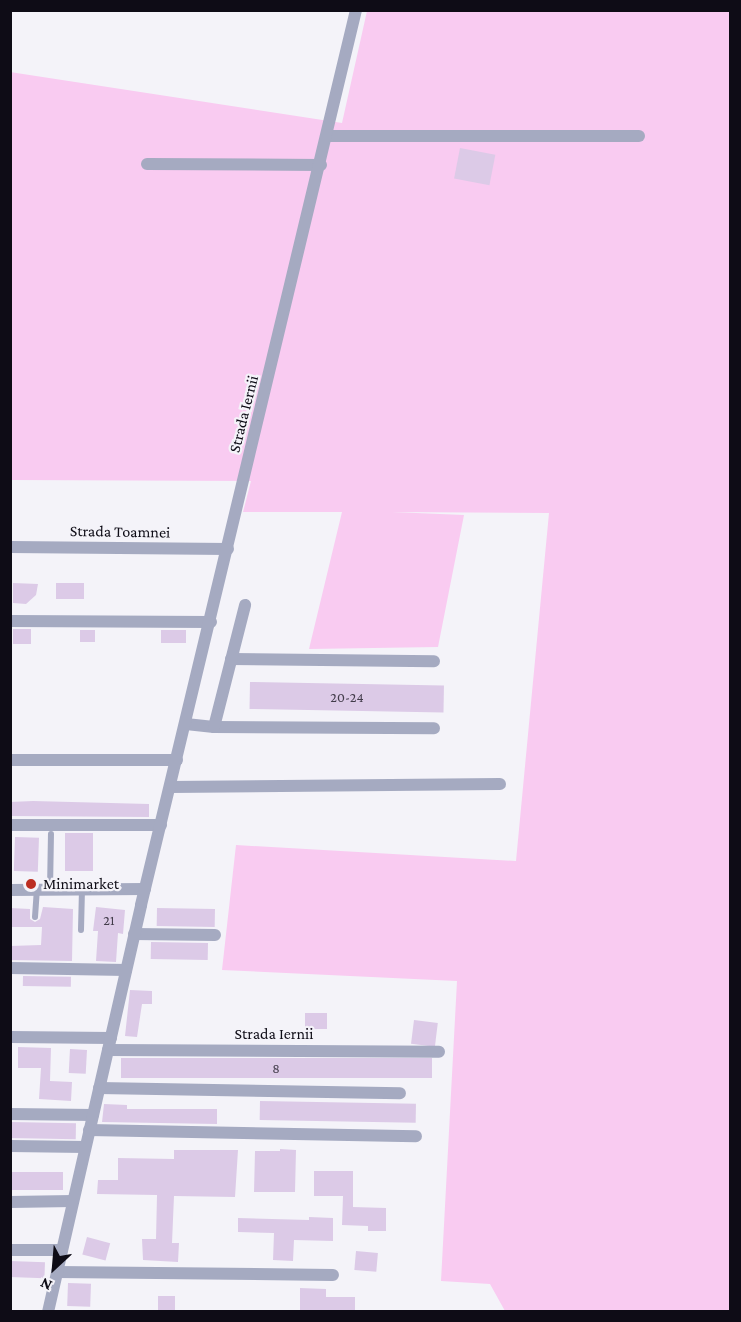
<!DOCTYPE html>
<html>
<head>
<meta charset="utf-8">
<style>
	body { margin:0 }
	#map { position:relative; width:741px; height:1322px; overflow:hidden; background:#f4f3f9; font-family:"Crimson Pro",serif }
	div>[style] { position:absolute }
	.green>* { inset:0; background:#f9cbf1 }
	.building>* { inset:0; background:#dccae7; transform-origin:0 0 }
	.service>* { height:6px; margin:-3px; padding:0 3px; transform-origin:3px; border-radius:3px; background:#a5aac1 }
	.minor>* { height:12px; margin:-6px; padding:0 6px; transform-origin:6px; border-radius:6px; background:#a5aac1 }
	.dots>* { width:16px; height:16px; translate:-50% -50%; box-sizing:border-box; border:3px solid #f4f3f9; border-radius:50% }
	span { translate:-50% -50%; white-space:nowrap; text-align:center; line-height:1.15; -webkit-text-stroke:4.5px #f4f3f9; paint-order:stroke }
	.number-label { font-size:14px; color:#423c4a }
	.number-label span { -webkit-text-stroke-width:0 }
	.street-label { font-size:16px; color:#0e0c16 }
	.poi-label { font-size:16px; color:#0e0c16 }
	.left { translate:0 -50%; text-align:left }
	.frame { position:absolute; inset:0; border:12px solid #0e0c16; pointer-events:none }
	.north { position:absolute; left:24px; top:1238px; width:60px; height:60px; -webkit-text-stroke:4px #f4f3f9; paint-order:stroke; rotate:206deg; font-size:16px; font-weight:700; line-height:24px; text-align:center; color:#0e0c16 }
	.north::after { content:''; display:block; margin:auto; width:21px; height:27px; background:#0e0c16; clip-path:polygon(50% 0,100% 100%,50% 72%,0 100%) }
</style>
</head>
<body>
<div id="map">
	<div class="green">
		<div style="clip-path:polygon(367px 11px,730px 11px,730px 1311px,505px 1311px,490px 1284px,441px 1281px,457px 981px,222px 970px,236px 845px,516px 861px,549px 513px,392px 512px,464px 515px,438px 647px,309px 649px,342px 512px,243px 512px,251px 481px,11px 480px,10px 72px,342px 123px)"></div>
	</div>
	<div class="building">
		<div style="left:460px;top:148px;width:36px;height:31px;rotate:11deg"></div>
		<div style="clip-path:polygon(13px 583px,38px 584px,36px 595px,26px 604px,13px 603px)"></div>
		<div style="left:56px;top:583px;width:28px;height:16px"></div>
		<div style="left:13px;top:629px;width:18px;height:15px"></div>
		<div style="left:80px;top:630px;width:15px;height:12px"></div>
		<div style="left:161px;top:630px;width:25px;height:13px"></div>
		<div style="left:250px;top:682px;width:194px;height:27px;rotate:1deg"></div>
		<div style="clip-path:polygon(33px 801px,149px 804px,149px 817px,10px 816px,10px 802px)"></div>
		<div style="left:65px;top:833px;width:28px;height:38px"></div>
		<div style="left:15px;top:837px;width:24px;height:34px;rotate:2deg"></div>
		<div style="clip-path:polygon(43px 907px,73px 909px,72px 961px,10px 960px,10px 946px,41px 945px,42px 927px,10px 927px,10px 908px,30px 909px,30px 919px,35px 922px,40px 919px)"></div>
		<div style="clip-path:polygon(96px 907px,125px 910px,123px 934px,118px 933px,116px 962px,96px 961px,98px 931px,93px 931px)"></div>
		<div style="left:157px;top:908px;width:58px;height:18px;rotate:1deg"></div>
		<div style="left:151px;top:942px;width:57px;height:17px;rotate:1deg"></div>
		<div style="left:23px;top:976px;width:48px;height:10px;rotate:1deg"></div>
		<div style="clip-path:polygon(130px 990px,152px 991px,152px 1004px,142px 1004px,137px 1037px,125px 1036px)"></div>
		<div style="left:305px;top:1013px;width:22px;height:16px"></div>
		<div style="left:414px;top:1020px;width:24px;height:24px;rotate:7deg"></div>
		<div style="clip-path:polygon(18px 1047px,51px 1048px,50px 1081px,72px 1082px,71px 1101px,39px 1099px,41px 1068px,18px 1068px)"></div>
		<div style="left:70px;top:1049px;width:17px;height:24px;rotate:3deg"></div>
		<div style="left:121px;top:1058px;width:311px;height:20px"></div>
		<div style="left:260px;top:1101px;width:156px;height:19px;rotate:1deg"></div>
		<div style="clip-path:polygon(104px 1104px,127px 1105px,127px 1109px,217px 1109px,217px 1124px,102px 1122px)"></div>
		<div style="left:10px;top:1122px;width:66px;height:16px;rotate:1deg"></div>
		<div style="clip-path:polygon(280px 1149px,296px 1150px,295px 1192px,254px 1192px,255px 1151px,280px 1151px)"></div>
		<div style="clip-path:polygon(174px 1150px,238px 1150px,235px 1197px,174px 1196px,172px 1243px,179px 1243px,178px 1262px,143px 1260px,142px 1239px,156px 1239px,157px 1195px,97px 1194px,98px 1180px,118px 1180px,118px 1158px,174px 1159px)"></div>
		<div style="clip-path:polygon(314px 1171px,353px 1171px,353px 1207px,386px 1208px,386px 1231px,368px 1231px,368px 1226px,342px 1225px,343px 1196px,314px 1196px)"></div>
		<div style="left:10px;top:1172px;width:53px;height:18px"></div>
		<div style="clip-path:polygon(309px 1217px,333px 1218px,333px 1241px,294px 1240px,293px 1261px,273px 1260px,274px 1233px,238px 1232px,238px 1218px,309px 1220px)"></div>
		<div style="left:87px;top:1237px;width:24px;height:18px;rotate:15deg"></div>
		<div style="left:356px;top:1251px;width:22px;height:19px;rotate:5deg"></div>
		<div style="left:10px;top:1261px;width:35px;height:16px;rotate:2deg"></div>
		<div style="left:68px;top:1283px;width:23px;height:23px;rotate:2deg"></div>
		<div style="clip-path:polygon(300px 1288px,326px 1289px,326px 1297px,355px 1297px,355px 1311px,300px 1310px)"></div>
		<div style="left:158px;top:1296px;width:17px;height:15px"></div>
	</div>
	<div class="service">
		<div style="left:50px;top:890px;width:56px;rotate:-89deg"></div>
		<div style="left:35px;top:917px;width:27px;rotate:-86deg"></div>
		<div style="left:81px;top:930px;width:40px;rotate:-88.6deg"></div>
	</div>
	<div class="minor">
		<div style="left:328px;top:136px;width:311px"></div>
		<div style="left:147px;top:164px;width:174px;rotate:0.3deg"></div>
		<div style="left:10px;top:547px;width:218px;rotate:0.5deg"></div>
		<div style="left:10px;top:621px;width:201px;rotate:0.3deg"></div>
		<div style="left:231px;top:659px;width:203px;rotate:0.6deg"></div>
		<div style="left:186px;top:724px;width:28px;rotate:6deg"></div>
		<div style="left:214px;top:727px;width:220px;rotate:0.3deg"></div>
		<div style="left:214px;top:727px;width:126px;rotate:-75.7deg"></div>
		<div style="left:10px;top:760px;width:167px"></div>
		<div style="left:170px;top:787px;width:330px;rotate:-0.5deg"></div>
		<div style="left:10px;top:825px;width:151px"></div>
		<div style="left:10px;top:890px;width:135px;rotate:-0.4deg"></div>
		<div style="left:134px;top:934px;width:81px;rotate:0.7deg"></div>
		<div style="left:10px;top:968px;width:116px;rotate:1deg"></div>
		<div style="left:10px;top:1037px;width:101px;rotate:0.6deg"></div>
		<div style="left:108px;top:1050px;width:331px;rotate:0.3deg"></div>
		<div style="left:99px;top:1088px;width:301px;rotate:1deg"></div>
		<div style="left:10px;top:1114px;width:83px;rotate:0.7deg"></div>
		<div style="left:89px;top:1130px;width:327px;rotate:1.1deg"></div>
		<div style="left:10px;top:1146px;width:75px;rotate:0.8deg"></div>
		<div style="left:10px;top:1202px;width:63px;rotate:-0.9deg"></div>
		<div style="left:10px;top:1250px;width:52px"></div>
		<div style="left:57px;top:1272px;width:276px;rotate:0.6deg"></div>
		<div style="left:48px;top:1312px;width:417px;rotate:-77.1deg"></div>
		<div style="left:141px;top:905px;width:920px;rotate:-76.49deg"></div>
	</div>
	<div class="dots">
		<div style="left:31px;top:884px;background:#bc2e22"></div>
	</div>
	<div class="number-label">
		<span style="left:347px;top:697px">20-24</span>
		<span style="left:109px;top:920px">21</span>
		<span style="left:276px;top:1068px">8</span>
	</div>
	<div class="street-label">
		<span style="left:244px;top:414px;rotate:-76deg">Strada Iernii</span>
		<span style="left:120px;top:532px;rotate:1deg">Strada Toamnei</span>
		<span style="left:274px;top:1034px">Strada Iernii</span>
	</div>
	<div class="poi-label">
		<span class="left" style="left:43px;top:884px">Minimarket</span>
	</div>
	<div class="frame"></div>
	<div class="north">N</div>
</div>
</body>
</html>
